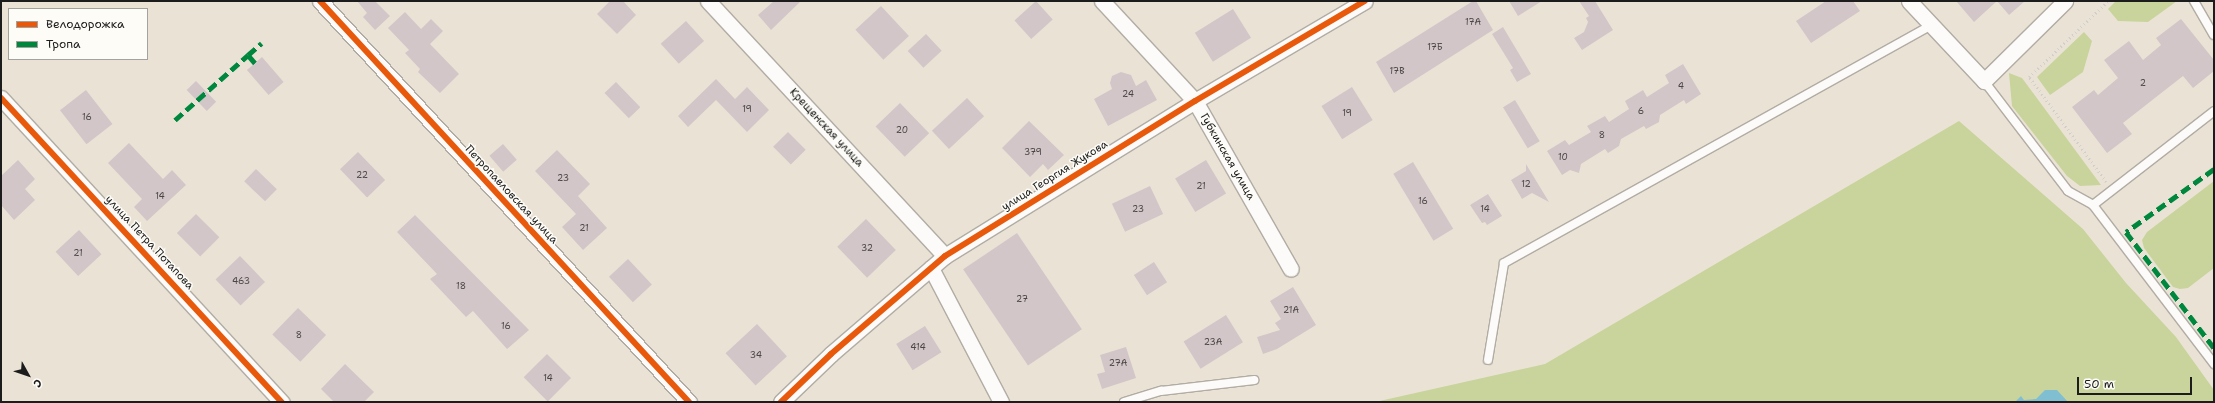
<!DOCTYPE html>
<html>
<head>
<meta charset="utf-8">
<style>
	body { margin:0 }
	#map { position:relative; width:2215px; height:403px; overflow:hidden; background:#eae3d5; font-family:"Shantell Sans",sans-serif }
	div>[style] { position:absolute }
	.green>* { inset:0; background:#c8d49c }
	.water>* { inset:0; background:#80bfd2 }
	.building>* { inset:0; background:#d3c6c8; transform-origin:0 0 }
	.path>* { height:2.5px; margin-top:-1.25px; transform-origin:0; background:repeating-linear-gradient(90deg,#d0cfcc 0 1px,transparent 0 4px) }
	.roads { filter:drop-shadow(1px 0 #b1aca4) drop-shadow(-1px 0 #b1aca4) drop-shadow(0 1px #b1aca4) drop-shadow(0 -1px #b1aca4) }
	.service>* { height:8px; margin:-4px; padding:0 4px; transform-origin:4px; border-radius:4px; background:#fcfbf9 }
	.minor>* { height:15px; margin:-7.5px; padding:0 7.5px; transform-origin:7.5px; border-radius:7.5px; background:#fcfbf9 }
	.quiet>* { height:5px; margin-top:-2.5px; transform-origin:0; background:repeating-linear-gradient(90deg,#00873e 0 10px,transparent 0 15px) }
	.cycleway>* { height:6px; margin:-3px; padding:0 3px; transform-origin:3px; border-radius:3px; background:#e8590c }
	span { translate:-50% -50%; white-space:nowrap; text-align:center; line-height:1.15; -webkit-text-stroke:3px #fdfcf7; paint-order:stroke }
	.number-label { font-size:9px; color:#4a4647 }
	.number-label span { -webkit-text-stroke-width:0 }
	.street-label { font-size:11px; color:#1c1c1c }
	.frame { position:absolute; inset:0; border:2px solid #1c1c1c; pointer-events:none }
	.legend { position:absolute; left:8px; top:8px; width:140px; height:52px; box-sizing:border-box; background:#fdfcf7; border:1px solid #a3a29f; margin:0; padding:5px 7px; list-style:none; font-size:12px; color:#1c1c1c }
	.legend li { display:flex; align-items:center; gap:8px; height:20px }
	.legend b { width:20px; border:1px solid #a3a29f }
	.north { position:absolute; left:8px; top:355px; width:40px; height:40px; -webkit-text-stroke:3px #fdfcf7; paint-order:stroke; rotate:130deg; font-size:11px; font-weight:700; line-height:16px; text-align:center; color:#1c1c1c }
	.north::after { content:''; display:block; margin:auto; width:14px; height:18px; background:#1c1c1c; clip-path:polygon(50% 0,100% 100%,50% 72%,0 100%) }
	.scale { position:absolute; left:2077px; top:377px; width:115px; height:18px; box-sizing:border-box; border:2px solid #1c1c1c; border-top:0; padding-left:5px; font-size:12px; line-height:14px; white-space:nowrap; color:#1c1c1c; -webkit-text-stroke:3px #fdfcf7; paint-order:stroke }
</style>
</head>
<body>
<div id="map">
	<div class="green">
		<div style="clip-path:polygon(2116px 1px,2177px 1px,2148px 22px,2118px 21px,2108px 9px)"></div>
		<div style="clip-path:polygon(2084px 32px,2092px 41px,2083px 72px,2050px 95px,2037px 77px)"></div>
		<div style="clip-path:polygon(2009px 73px,2022px 78px,2101px 185px,2080px 186px,2067px 176px,2012px 106px)"></div>
		<div style="clip-path:polygon(1959px 121px,2083px 229px,2126px 283px,2176px 337px,2214px 390px,2214px 402px,1375px 402px,1545px 364px)"></div>
		<div style="clip-path:polygon(2214px 181px,2214px 268px,2188px 288px,2180px 289px,2173px 287px,2144px 248px,2142px 240px,2147px 232px)"></div>
	</div>
	<div class="water">
		<div style="clip-path:polygon(2045px 390px,2057px 390px,2068px 402px,2015px 402px,2021px 396px,2024px 400px,2036px 399px)"></div>
	</div>
	<div class="building">
		<div style="clip-path:polygon(357px 1px,375px 1px,390px 16px,375px 30px,363px 17px,367px 13px)"></div>
		<div style="clip-path:polygon(610px 1px,623px 1px,636px 15px,617px 34px,597px 14px)"></div>
		<div style="clip-path:polygon(774px 1px,801px 1px,771px 30px,758px 15px)"></div>
		<div style="left:1036px;top:1px;width:25px;height:29px;rotate:48deg"></div>
		<div style="clip-path:polygon(1473px 1px,1476px 1px,1493px 30px,1394px 93px,1376px 62px)"></div>
		<div style="clip-path:polygon(1509px 1px,1542px 1px,1518px 16px)"></div>
		<div style="clip-path:polygon(1579px 1px,1595px 1px,1613px 30px,1582px 50px,1574px 38px,1584px 32px,1588px 22px,1586px 18px,1589px 16px)"></div>
		<div style="clip-path:polygon(1826px 1px,1853px 1px,1860px 11px,1811px 43px,1796px 21px)"></div>
		<div style="clip-path:polygon(1956px 1px,2025px 1px,2009px 15px,1997px 1px,1974px 22px)"></div>
		<div style="left:881px;top:6px;width:41px;height:35px;rotate:47deg"></div>
		<div style="left:1233px;top:9px;width:34px;height:45px;rotate:58deg"></div>
		<div style="clip-path:polygon(405px 12px,421px 29px,431px 19px,443px 31px,430px 44px,459px 74px,440px 93px,418px 72px,420px 69px,405px 53px,409px 50px,388px 28px)"></div>
		<div style="clip-path:polygon(2181px 19px,2214px 60px,2214px 71px,2193px 88px,2183px 76px,2123px 123px,2132px 134px,2107px 153px,2072px 107px,2094px 90px,2098px 95px,2118px 78px,2104px 60px,2129px 41px,2143px 60px,2161px 45px,2156px 38px)"></div>
		<div style="left:686px;top:21px;width:27px;height:34px;rotate:48deg"></div>
		<div style="clip-path:polygon(1503px 27px,1531px 74px,1517px 82px,1510px 70px,1513px 68px,1492px 34px)"></div>
		<div style="left:926px;top:34px;width:23px;height:25px;rotate:47deg"></div>
		<div style="left:262px;top:57px;width:33px;height:20px;rotate:49deg"></div>
		<div style="clip-path:polygon(1683px 64px,1701px 94px,1686px 104px,1684px 100px,1660px 115px,1659px 122px,1646px 129px,1644px 126px,1621px 139px,1619px 146px,1608px 153px,1605px 149px,1581px 164px,1579px 173px,1570px 170px,1562px 175px,1547px 151px,1565px 140px,1569px 145px,1591px 132px,1587px 126px,1605px 116px,1609px 122px,1629px 109px,1625px 101px,1643px 90px,1647px 97px,1669px 83px,1665px 75px)"></div>
		<div style="clip-path:polygon(1121px 72px,1131px 75px,1136px 86px,1146px 80px,1157px 100px,1108px 126px,1094px 99px,1112px 89px,1110px 83px,1112px 76px)"></div>
		<div style="clip-path:polygon(716px 79px,735px 99px,747px 87px,769px 110px,747px 132px,716px 100px,688px 127px,678px 116px)"></div>
		<div style="left:196px;top:81px;width:29px;height:13px;rotate:46deg"></div>
		<div style="left:616px;top:82px;width:35px;height:16px;rotate:46deg"></div>
		<div style="left:1352px;top:87px;width:39px;height:36px;rotate:58deg"></div>
		<div style="left:86px;top:90px;width:43px;height:33px;rotate:52deg"></div>
		<div style="left:967px;top:98px;width:25px;height:48px;rotate:47deg"></div>
		<div style="left:1515px;top:100px;width:48px;height:14px;rotate:59deg"></div>
		<div style="left:900px;top:103px;width:42px;height:34px;rotate:46deg"></div>
		<div style="clip-path:polygon(1029px 121px,1064px 155px,1048px 170px,1043px 164px,1030px 177px,1002px 148px)"></div>
		<div style="left:788px;top:132px;width:25px;height:21px;rotate:45deg"></div>
		<div style="clip-path:polygon(129px 143px,163px 179px,172px 170px,186px 185px,147px 221px,134px 207px,142px 199px,108px 163px)"></div>
		<div style="left:503px;top:144px;width:21px;height:18px;rotate:49deg"></div>
		<div style="clip-path:polygon(557px 150px,590px 184px,578px 196px,607px 228px,583px 250px,562px 227px,576px 214px,535px 171px)"></div>
		<div style="left:358px;top:152px;width:39px;height:25px;rotate:46deg"></div>
		<div style="clip-path:polygon(18px 160px,35px 179px,25px 189px,35px 200px,14px 220px,1px 205px,1px 176px)"></div>
		<div style="left:1206px;top:160px;width:39px;height:36px;rotate:59deg"></div>
		<div style="left:1413px;top:162px;width:78px;height:23px;rotate:59deg"></div>
		<div style="clip-path:polygon(1526px 164px,1529px 169px,1549px 202px,1532px 193px,1522px 199px,1511px 180px,1526px 171px)"></div>
		<div style="left:256px;top:169px;width:29px;height:17px;rotate:44deg"></div>
		<div style="left:1150px;top:186px;width:31px;height:42px;rotate:65deg"></div>
		<div style="clip-path:polygon(1488px 194px,1502px 216px,1487px 225px,1485px 222px,1482px 223px,1470px 205px)"></div>
		<div style="left:196px;top:214px;width:33px;height:27px;rotate:45deg"></div>
		<div style="clip-path:polygon(415px 215px,529px 330px,507px 349px,473px 311px,466px 317px,430px 279px,437px 274px,397px 232px)"></div>
		<div style="left:866px;top:219px;width:43px;height:40px;rotate:46deg"></div>
		<div style="left:79px;top:230px;width:33px;height:32px;rotate:47deg"></div>
		<div style="left:1017px;top:233px;width:116px;height:65px;rotate:56deg"></div>
		<div style="left:240px;top:256px;width:36px;height:34px;rotate:46deg"></div>
		<div style="left:628px;top:259px;width:35px;height:26px;rotate:47deg"></div>
		<div style="left:1154px;top:262px;width:24px;height:24px;rotate:57deg"></div>
		<div style="clip-path:polygon(1293px 287px,1316px 325px,1277px 349px,1263px 354px,1257px 337px,1280px 330px,1275px 323px,1281px 319px,1270px 301px)"></div>
		<div style="left:298px;top:308px;width:39px;height:37px;rotate:44deg"></div>
		<div style="left:1226px;top:315px;width:32px;height:50px;rotate:58deg"></div>
		<div style="left:757px;top:324px;width:44px;height:43px;rotate:47deg"></div>
		<div style="left:925px;top:326px;width:31px;height:34px;rotate:58deg"></div>
		<div style="clip-path:polygon(1126px 347px,1136px 378px,1102px 389px,1097px 374px,1105px 372px,1100px 355px)"></div>
		<div style="left:547px;top:354px;width:34px;height:33px;rotate:45deg"></div>
		<div style="clip-path:polygon(345px 364px,374px 392px,364px 402px,334px 402px,321px 389px)"></div>
	</div>
	<div class="path">
		<div style="left:2106px;top:182px;width:130px;rotate:-126.3deg"></div>
		<div style="left:2029px;top:77px;width:110px;rotate:-43.9deg"></div>
	</div>
	<div class="roads">
		<div class="service">
			<div style="left:2194px;top:1px;width:39px;rotate:60deg"></div>
			<div style="left:1984px;top:81px;width:138px;rotate:52.6deg"></div>
			<div style="left:2068px;top:191px;width:29px;rotate:29deg"></div>
			<div style="left:2093px;top:205px;width:153px;rotate:-37.8deg"></div>
			<div style="left:2093px;top:205px;width:200px;rotate:52.7deg"></div>
			<div style="left:1488px;top:360px;width:98px;rotate:-80.6deg"></div>
			<div style="left:1504px;top:263px;width:489px;rotate:-29.1deg"></div>
			<div style="left:1124px;top:402px;width:39px;rotate:-17deg"></div>
			<div style="left:1161px;top:391px;width:94px;rotate:-6.7deg"></div>
		</div>
		<div class="minor">
			<div style="left:320px;top:1px;width:545px;rotate:47.38deg"></div>
			<div style="left:708px;top:1px;width:348px;rotate:47.1deg"></div>
			<div style="left:1102px;top:1px;width:137px;rotate:47.1deg"></div>
			<div style="left:1195px;top:101px;width:193px;rotate:60.3deg"></div>
			<div style="left:1909px;top:1px;width:110px;rotate:46.8deg"></div>
			<div style="left:1984px;top:81px;width:114px;rotate:-44.6deg"></div>
			<div style="left:1px;top:98px;width:414px;rotate:47.3deg"></div>
			<div style="left:931px;top:268px;width:151px;rotate:62.4deg"></div>
			<div style="left:781px;top:402px;width:69px;rotate:-43.8deg"></div>
			<div style="left:831px;top:354px;width:150px;rotate:-40.7deg"></div>
			<div style="left:945px;top:256px;width:294px;rotate:-31.8deg"></div>
			<div style="left:1195px;top:101px;width:197px;rotate:-30.5deg"></div>
		</div>
	</div>
	<div class="quiet">
		<div style="left:255px;top:63px;width:11px;rotate:-131deg"></div>
		<div style="left:248px;top:55px;width:18px;rotate:-41deg"></div>
		<div style="left:175px;top:120px;width:98px;rotate:-41.7deg"></div>
		<div style="left:2214px;top:169px;width:108px;rotate:144.4deg"></div>
		<div style="left:2126px;top:232px;width:146px;rotate:52.8deg"></div>
	</div>
	<div class="cycleway">
		<div style="left:320px;top:1px;width:545px;rotate:47.38deg"></div>
		<div style="left:1px;top:98px;width:414px;rotate:47.3deg"></div>
		<div style="left:781px;top:402px;width:69px;rotate:-43.8deg"></div>
		<div style="left:831px;top:354px;width:150px;rotate:-40.7deg"></div>
		<div style="left:945px;top:256px;width:294px;rotate:-31.8deg"></div>
		<div style="left:1195px;top:101px;width:197px;rotate:-30.5deg"></div>
	</div>
	<div class="number-label">
		<span style="left:1473px;top:22px">17А</span>
		<span style="left:1435px;top:47px">17Б</span>
		<span style="left:1397px;top:71px">17В</span>
		<span style="left:2143px;top:83px">2</span>
		<span style="left:1681px;top:86px">4</span>
		<span style="left:1128px;top:94px">24</span>
		<span style="left:747px;top:109px">19</span>
		<span style="left:1641px;top:111px">6</span>
		<span style="left:1347px;top:113px">19</span>
		<span style="left:87px;top:117px">16</span>
		<span style="left:902px;top:130px">20</span>
		<span style="left:1602px;top:135px">8</span>
		<span style="left:1033px;top:152px">379</span>
		<span style="left:1563px;top:157px">10</span>
		<span style="left:362px;top:175px">22</span>
		<span style="left:563px;top:178px">23</span>
		<span style="left:1526px;top:184px">12</span>
		<span style="left:1201px;top:186px">21</span>
		<span style="left:160px;top:196px">14</span>
		<span style="left:1423px;top:201px">16</span>
		<span style="left:1138px;top:209px">23</span>
		<span style="left:1485px;top:209px">14</span>
		<span style="left:584px;top:228px">21</span>
		<span style="left:867px;top:248px">32</span>
		<span style="left:78px;top:253px">21</span>
		<span style="left:241px;top:281px">463</span>
		<span style="left:461px;top:286px">18</span>
		<span style="left:1022px;top:299px">27</span>
		<span style="left:1291px;top:310px">21А</span>
		<span style="left:506px;top:326px">16</span>
		<span style="left:299px;top:335px">8</span>
		<span style="left:1213px;top:342px">23А</span>
		<span style="left:918px;top:347px">414</span>
		<span style="left:756px;top:355px">34</span>
		<span style="left:1118px;top:363px">27А</span>
		<span style="left:548px;top:378px">14</span>
	</div>
	<div class="street-label">
		<span style="left:826px;top:128px;rotate:47deg">Крещенская улица</span>
		<span style="left:1227px;top:157px;rotate:60deg">Губкинская улица</span>
		<span style="left:1055px;top:176px;rotate:-32deg">улица Георгия Жукова</span>
		<span style="left:511px;top:195px;rotate:47deg">Петропавловская улица</span>
		<span style="left:149px;top:243px;rotate:47deg">улица Петра Потапова</span>
	</div>
	<div class="frame"></div>
	<ul class="legend">
	<li><b style="height:5px;background:#e8590c"></b>Велодорожка</li>
	<li><b style="height:5px;background:#00873e"></b>Тропа</li>
	</ul>
	<div class="north">С</div>
	<div class="scale">50 m</div>
</div>
</body>
</html>
